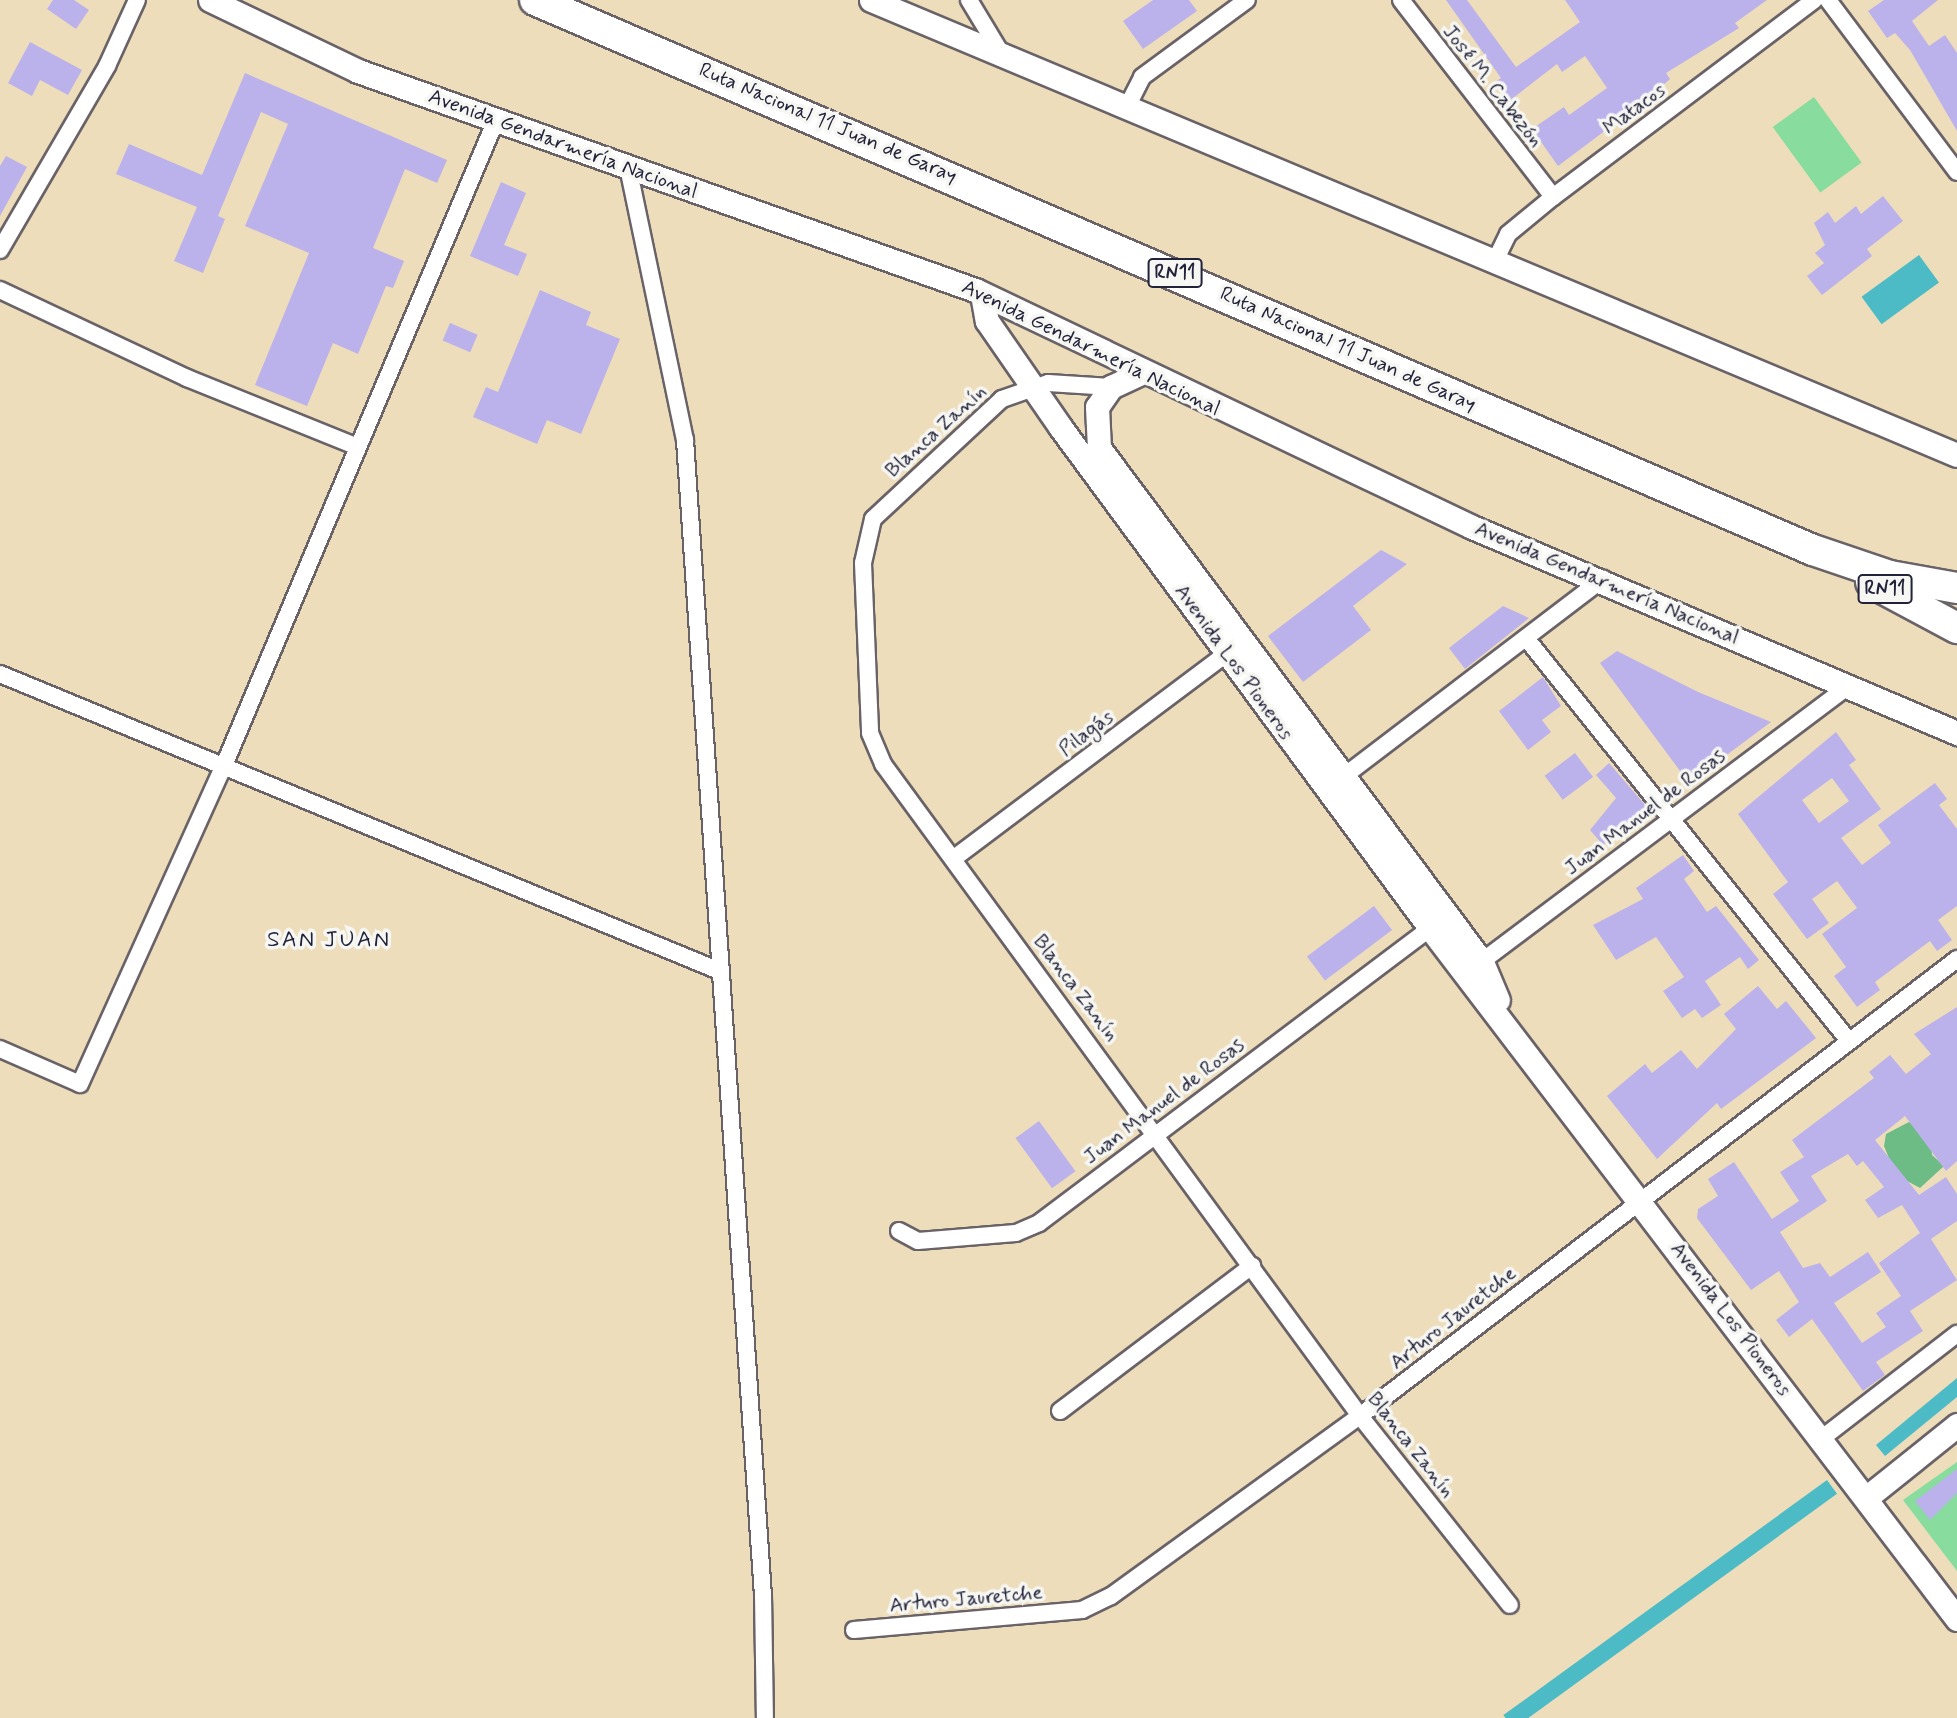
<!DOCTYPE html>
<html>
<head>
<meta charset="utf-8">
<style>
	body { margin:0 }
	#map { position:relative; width:1957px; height:1718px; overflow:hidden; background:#edddbb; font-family:Mynerve,sans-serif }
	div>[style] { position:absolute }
	.green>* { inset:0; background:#87dc9e; transform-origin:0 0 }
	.forest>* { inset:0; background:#6dbc85 }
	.water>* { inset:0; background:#4dbbc6; transform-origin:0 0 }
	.building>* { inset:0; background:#bcb2eb; transform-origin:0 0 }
	.roads { filter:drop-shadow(2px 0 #696368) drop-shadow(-2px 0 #696368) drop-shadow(0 2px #696368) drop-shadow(0 -2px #696368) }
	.street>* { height:16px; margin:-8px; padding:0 8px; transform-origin:8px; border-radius:8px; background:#fff }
	.secondary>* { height:23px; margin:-11.5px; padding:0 11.5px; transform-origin:11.5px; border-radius:11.5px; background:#fff }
	.highway>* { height:30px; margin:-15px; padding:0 15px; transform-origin:15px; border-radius:15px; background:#fff }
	span { translate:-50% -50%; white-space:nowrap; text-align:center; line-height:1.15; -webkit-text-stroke:7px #f6f6f2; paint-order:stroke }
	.shield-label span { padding:2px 5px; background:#f6f6f2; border:2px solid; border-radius:5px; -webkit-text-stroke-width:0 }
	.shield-label { font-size:19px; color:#22223b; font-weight:700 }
	.street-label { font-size:21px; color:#22223b }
	.neighbourhood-label { font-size:23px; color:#22223b; letter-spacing:2px }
</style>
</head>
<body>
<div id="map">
	<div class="green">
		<div style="left:1814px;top:97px;width:81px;height:51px;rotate:54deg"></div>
		<div style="clip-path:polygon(1957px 1462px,1957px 1571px,1903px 1500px)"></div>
	</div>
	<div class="forest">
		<div style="clip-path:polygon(1909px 1122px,1931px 1140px,1932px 1155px,1944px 1166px,1920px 1188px,1896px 1175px,1884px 1146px,1886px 1134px)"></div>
	</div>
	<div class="water">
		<div style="left:1919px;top:255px;width:34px;height:71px;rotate:54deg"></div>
		<div style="clip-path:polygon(1957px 1378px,1957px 1397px,1885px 1456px,1876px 1445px)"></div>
		<div style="left:1827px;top:1480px;width:17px;height:400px;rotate:54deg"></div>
	</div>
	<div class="building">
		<div style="clip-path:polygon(53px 0,74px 0,89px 10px,76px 29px,47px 9px)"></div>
		<div style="clip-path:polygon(1153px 0,1189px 0,1197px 11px,1143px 49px,1123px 21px)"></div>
		<div style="clip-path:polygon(1446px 0,1467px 0,1516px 67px,1580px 22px,1565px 0,1767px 0,1735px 23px,1739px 28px,1666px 73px,1670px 79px,1646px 100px,1558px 166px,1532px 129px,1564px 107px,1569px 115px,1607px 88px,1585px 56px,1562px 72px,1557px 64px,1508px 102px,1495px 82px,1501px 78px)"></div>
		<div style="clip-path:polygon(1884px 0,1938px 0,1912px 21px,1929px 46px,1945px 35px,1957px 53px,1957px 131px,1910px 50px,1895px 33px,1887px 38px,1868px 11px)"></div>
		<div style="clip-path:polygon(30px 42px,82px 70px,68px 95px,40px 80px,32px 96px,8px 83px)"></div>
		<div style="clip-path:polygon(245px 73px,447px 160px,437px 183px,405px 169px,373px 248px,404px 261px,393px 288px,386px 286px,358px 354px,333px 343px,307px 406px,255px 385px,309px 253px,245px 226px,288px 124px,261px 112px,218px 216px,225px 219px,203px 273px,174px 261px,197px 207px,116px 174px,129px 144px,202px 175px)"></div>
		<div style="clip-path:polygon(6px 156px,27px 167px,0 216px,0 166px)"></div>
		<div style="clip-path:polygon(501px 182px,526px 193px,504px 245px,527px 254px,518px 276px,470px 256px)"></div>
		<div style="clip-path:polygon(1883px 196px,1903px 221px,1867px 249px,1872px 256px,1822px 295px,1807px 276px,1824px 263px,1815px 253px,1825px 245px,1814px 223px,1828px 212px,1835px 223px,1856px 206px,1861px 214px)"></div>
		<div style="clip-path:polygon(540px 290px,591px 312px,586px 325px,620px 339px,581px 434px,547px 420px,537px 444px,473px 417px,486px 387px,498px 392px)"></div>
		<div style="left:450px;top:323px;width:30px;height:19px;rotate:23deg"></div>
		<div style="clip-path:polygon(1381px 550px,1407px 564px,1353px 606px,1371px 630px,1303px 682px,1268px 636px)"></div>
		<div style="clip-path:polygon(1503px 606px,1529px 618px,1465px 669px,1449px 648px)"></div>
		<div style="clip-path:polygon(1617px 651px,1698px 692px,1771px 722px,1689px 783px,1600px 663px)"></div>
		<div style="clip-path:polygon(1543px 677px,1561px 706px,1542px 720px,1551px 732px,1528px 750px,1499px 711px)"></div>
		<div style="clip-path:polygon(evenodd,1836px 732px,1856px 760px,1849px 765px,1881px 809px,1841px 838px,1862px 865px,1891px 843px,1878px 825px,1935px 783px,1947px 799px,1939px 805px,1957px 829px,1957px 906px,1938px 920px,1952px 940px,1937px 951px,1930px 941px,1875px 982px,1880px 990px,1857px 1007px,1834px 976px,1846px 967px,1822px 934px,1857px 908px,1837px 881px,1812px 899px,1829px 923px,1807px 939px,1773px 894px,1788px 882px,1738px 814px,1836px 732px,1832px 778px,1849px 801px,1819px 823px,1802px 800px,1832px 778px)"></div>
		<div style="left:1575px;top:753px;width:30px;height:38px;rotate:53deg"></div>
		<div style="clip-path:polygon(1609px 763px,1652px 813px,1603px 845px,1590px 830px,1616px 798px,1596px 775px)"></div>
		<div style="clip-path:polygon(1683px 855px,1694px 871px,1684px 879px,1707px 912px,1716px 906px,1759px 960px,1748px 969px,1740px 957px,1705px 981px,1721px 1005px,1702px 1018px,1695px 1009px,1682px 1018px,1663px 991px,1684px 977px,1656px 937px,1616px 960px,1593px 925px,1643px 899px,1636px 888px)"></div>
		<div style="left:1374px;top:906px;width:30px;height:84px;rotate:53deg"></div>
		<div style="clip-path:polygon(1758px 986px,1777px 1009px,1786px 1001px,1816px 1038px,1721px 1109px,1717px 1103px,1657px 1159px,1607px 1096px,1645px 1064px,1652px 1073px,1681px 1050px,1697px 1069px,1736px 1029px,1724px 1014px)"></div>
		<div style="clip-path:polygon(evenodd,1957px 1007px,1957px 1161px,1946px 1171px,1905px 1116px,1875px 1140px,1919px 1195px,1946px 1177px,1957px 1194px,1957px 1221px,1931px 1239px,1957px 1280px,1910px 1311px,1923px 1331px,1876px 1362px,1885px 1375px,1863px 1391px,1812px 1319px,1789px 1337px,1776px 1320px,1799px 1302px,1779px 1271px,1751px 1290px,1697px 1218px,1698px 1209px,1718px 1196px,1708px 1179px,1734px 1162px,1772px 1219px,1799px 1201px,1780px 1172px,1804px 1157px,1792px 1140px,1874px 1078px,1869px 1072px,1890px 1055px,1906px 1074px,1931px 1054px,1914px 1034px,1957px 1007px,1848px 1154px,1857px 1166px,1863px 1161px,1884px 1187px,1865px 1200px,1878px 1218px,1902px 1205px,1920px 1233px,1879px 1263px,1901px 1296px,1876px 1313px,1886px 1327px,1862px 1343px,1834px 1303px,1881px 1272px,1868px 1252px,1830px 1277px,1820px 1263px,1803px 1268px,1780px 1232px,1827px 1201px,1811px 1176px,1848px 1154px)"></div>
		<div style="left:1039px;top:1121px;width:62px;height:29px;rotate:54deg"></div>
		<div style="clip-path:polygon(1957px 1469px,1957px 1493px,1930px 1520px,1915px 1501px)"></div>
	</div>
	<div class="roads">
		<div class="street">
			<div style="left:969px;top:0;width:62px;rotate:58.9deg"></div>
			<div style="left:1401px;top:0;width:249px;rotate:52.3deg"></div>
			<div style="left:1828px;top:0;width:215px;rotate:53.1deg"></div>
			<div style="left:1128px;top:105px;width:31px;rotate:-63deg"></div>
			<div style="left:1142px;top:77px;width:130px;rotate:-36.3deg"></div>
			<div style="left:629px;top:172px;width:274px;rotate:78.2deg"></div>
			<div style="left:685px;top:440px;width:1158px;rotate:86.14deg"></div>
			<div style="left:763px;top:1595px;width:123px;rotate:89.1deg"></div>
			<div style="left:0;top:250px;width:213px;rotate:-59.8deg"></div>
			<div style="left:107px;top:66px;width:72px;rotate:-65.6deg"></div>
			<div style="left:1494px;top:263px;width:32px;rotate:-64deg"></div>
			<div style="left:1508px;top:234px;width:58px;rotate:-39.4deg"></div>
			<div style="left:1553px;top:197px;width:327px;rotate:-37deg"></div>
			<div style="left:0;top:290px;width:207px;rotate:25.2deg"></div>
			<div style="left:187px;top:378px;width:184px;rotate:22deg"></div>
			<div style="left:1111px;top:387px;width:63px;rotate:-176.4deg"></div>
			<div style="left:1048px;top:383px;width:49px;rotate:160.8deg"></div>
			<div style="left:1002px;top:399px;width:176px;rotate:137.1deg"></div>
			<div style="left:873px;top:519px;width:45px;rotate:102.8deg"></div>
			<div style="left:863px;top:563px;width:170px;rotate:87.6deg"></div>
			<div style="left:870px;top:733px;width:34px;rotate:67deg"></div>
			<div style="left:883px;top:764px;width:808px;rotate:53.81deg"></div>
			<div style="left:1360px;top:1416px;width:241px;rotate:51.6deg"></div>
			<div style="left:1526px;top:638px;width:516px;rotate:51.29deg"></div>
			<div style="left:0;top:674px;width:776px;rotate:22.43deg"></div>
			<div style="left:1335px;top:783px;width:337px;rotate:-37.3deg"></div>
			<div style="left:953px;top:859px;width:351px;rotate:-36.9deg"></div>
			<div style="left:1473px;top:968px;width:471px;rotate:-36.9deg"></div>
			<div style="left:0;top:1049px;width:87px;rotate:23.6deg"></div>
			<div style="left:80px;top:1084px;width:352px;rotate:-65.7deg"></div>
			<div style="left:225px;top:763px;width:698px;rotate:-67.15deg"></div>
			<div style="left:899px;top:1231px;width:21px;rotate:28deg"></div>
			<div style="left:918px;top:1241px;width:98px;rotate:-4.7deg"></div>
			<div style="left:1016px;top:1233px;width:25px;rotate:-23deg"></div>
			<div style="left:1039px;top:1223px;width:490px;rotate:-37deg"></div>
			<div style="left:1060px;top:1411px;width:241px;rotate:-37.1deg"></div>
			<div style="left:1821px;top:1439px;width:172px;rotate:-37.7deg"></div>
			<div style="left:854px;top:1630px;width:229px;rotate:-5deg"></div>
			<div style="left:1082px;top:1610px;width:32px;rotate:-26deg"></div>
			<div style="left:1111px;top:1596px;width:307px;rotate:-35.9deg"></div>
			<div style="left:1360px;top:1416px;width:752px;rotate:-37.43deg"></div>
		</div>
		<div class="secondary">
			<div style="left:210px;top:0;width:164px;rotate:25.6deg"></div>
			<div style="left:358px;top:71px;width:655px;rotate:19.54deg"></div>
			<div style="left:975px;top:290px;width:551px;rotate:25.49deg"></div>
			<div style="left:1472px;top:527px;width:527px;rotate:23.01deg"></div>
			<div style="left:871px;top:0;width:1177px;rotate:22.73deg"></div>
			<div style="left:982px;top:294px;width:27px;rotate:80deg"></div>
			<div style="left:987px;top:321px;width:130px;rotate:55.3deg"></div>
			<div style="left:1061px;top:428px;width:621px;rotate:53.57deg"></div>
			<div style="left:1430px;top:928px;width:869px;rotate:52.67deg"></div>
			<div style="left:1143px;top:372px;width:35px;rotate:155deg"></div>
			<div style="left:1111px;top:387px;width:24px;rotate:125deg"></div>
			<div style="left:1097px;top:407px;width:41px;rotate:87.2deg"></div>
			<div style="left:1099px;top:448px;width:641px;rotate:53.31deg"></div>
			<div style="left:1482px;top:962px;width:41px;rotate:67.2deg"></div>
			<div style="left:1866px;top:1498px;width:117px;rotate:-38.7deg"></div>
		</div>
		<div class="highway">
			<div style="left:535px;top:0;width:1391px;rotate:23.29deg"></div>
			<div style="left:1813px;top:550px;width:81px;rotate:18.7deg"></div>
			<div style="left:1890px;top:576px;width:68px;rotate:10.2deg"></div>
			<div style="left:1871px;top:582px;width:98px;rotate:28.1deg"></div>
		</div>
	</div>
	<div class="shield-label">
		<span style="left:1175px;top:273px">RN11</span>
		<span style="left:1885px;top:589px">RN11</span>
	</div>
	<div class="street-label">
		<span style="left:1493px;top:86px;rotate:52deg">José M. Cabezón</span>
		<span style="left:1634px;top:109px;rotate:-37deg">Matacos</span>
		<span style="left:828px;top:123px;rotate:23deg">Ruta Nacional 11 Juan de Garay</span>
		<span style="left:563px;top:144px;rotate:20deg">Avenida Gendarmería Nacional</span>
		<span style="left:1091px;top:348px;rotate:26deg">Avenida Gendarmería Nacional</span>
		<span style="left:1348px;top:349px;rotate:24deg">Ruta Nacional 11 Juan de Garay</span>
		<span style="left:936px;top:431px;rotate:-42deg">Blanca Zanín</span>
		<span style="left:1607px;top:583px;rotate:23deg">Avenida Gendarmería Nacional</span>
		<span style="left:1234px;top:662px;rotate:54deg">Avenida Los Pioneros</span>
		<span style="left:1086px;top:733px;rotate:-37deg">Pilagás</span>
		<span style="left:1645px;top:812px;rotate:-37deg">Juan Manuel de Rosas</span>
		<span style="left:1076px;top:988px;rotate:53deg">Blanca Zanín</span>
		<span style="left:1164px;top:1101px;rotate:-37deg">Juan Manuel de Rosas</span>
		<span style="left:1453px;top:1318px;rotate:-38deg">Arturo Jauretche</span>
		<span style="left:1731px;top:1319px;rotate:53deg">Avenida Los Pioneros</span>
		<span style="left:1411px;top:1445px;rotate:52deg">Blanca Zanín</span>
		<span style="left:966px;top:1599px;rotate:-5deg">Arturo Jauretche</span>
	</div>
	<div class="neighbourhood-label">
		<span style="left:329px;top:940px">SAN JUAN</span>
	</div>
</div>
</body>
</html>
